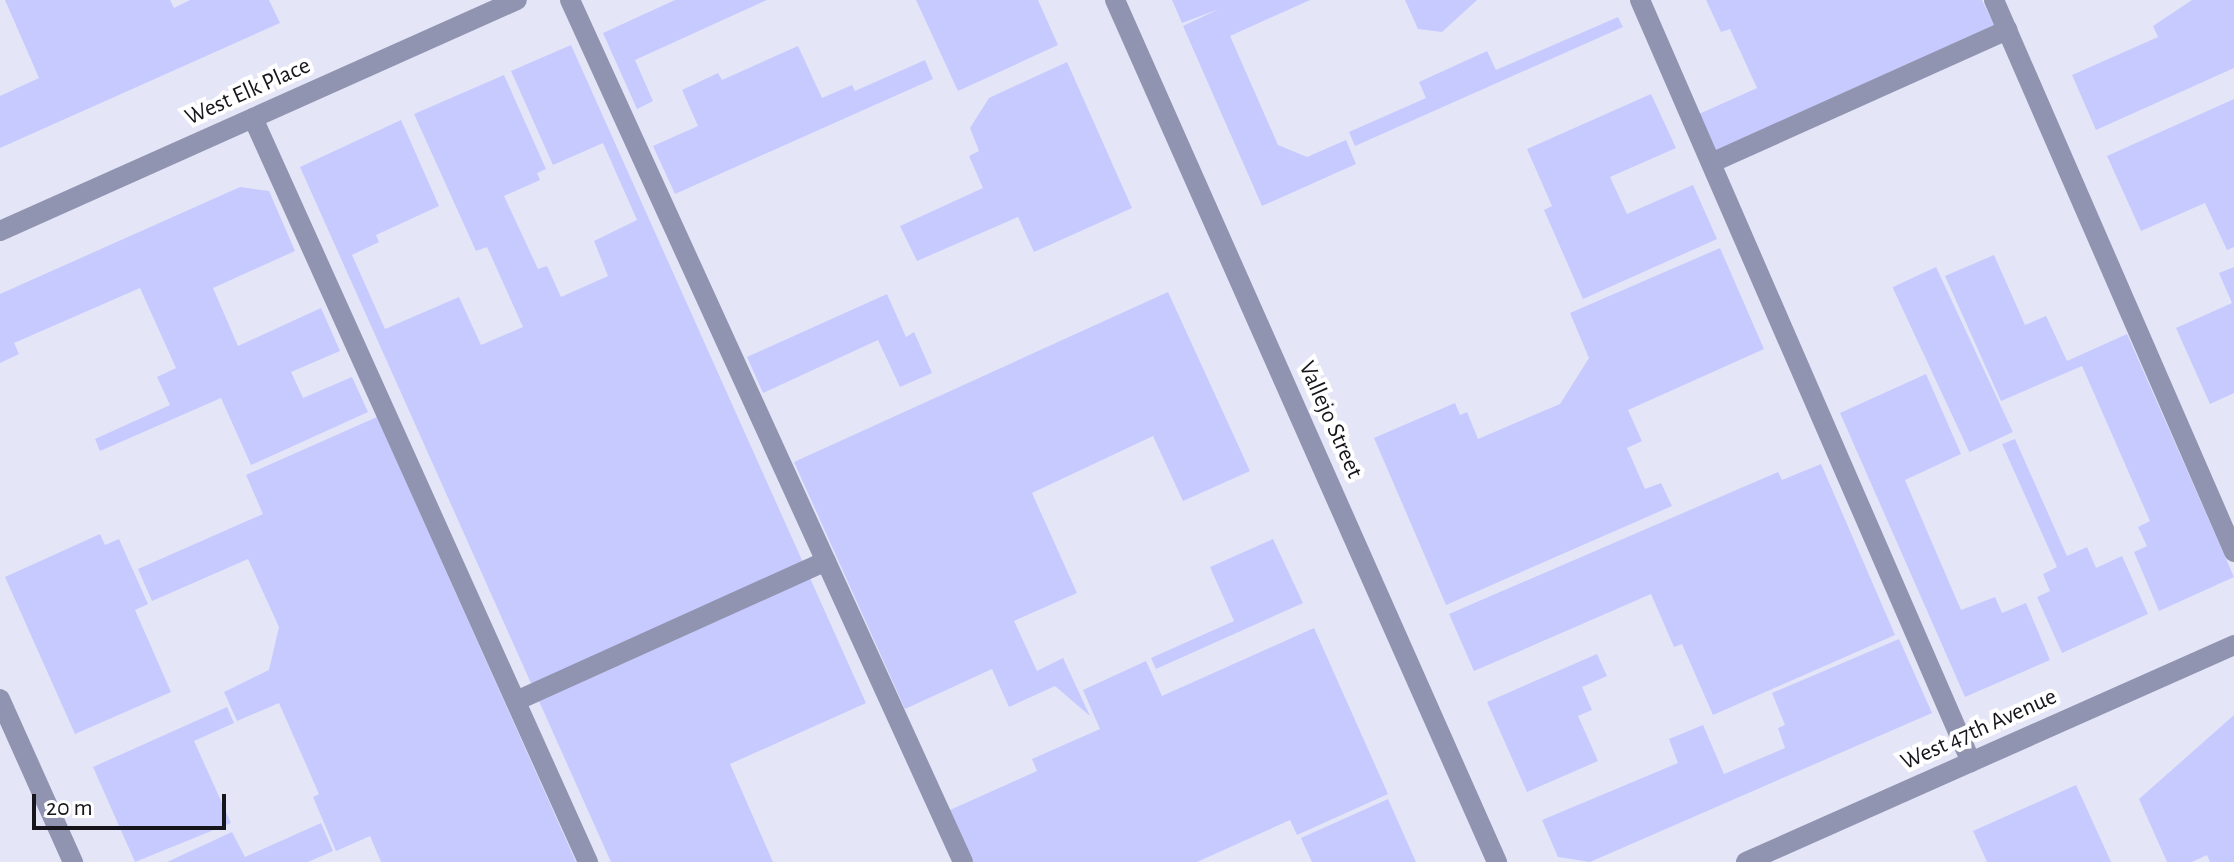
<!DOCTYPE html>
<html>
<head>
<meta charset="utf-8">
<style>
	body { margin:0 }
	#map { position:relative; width:2234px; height:862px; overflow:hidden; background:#e4e6f8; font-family:"Alegreya Sans",sans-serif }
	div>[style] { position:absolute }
	.green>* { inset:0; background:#c7cafe; transform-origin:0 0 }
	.minor>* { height:20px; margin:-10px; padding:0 10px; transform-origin:10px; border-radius:10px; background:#9194b1 }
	span { translate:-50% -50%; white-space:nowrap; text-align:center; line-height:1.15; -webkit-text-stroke:8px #fff; paint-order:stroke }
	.street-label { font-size:24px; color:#15151b }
	.scale { position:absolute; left:32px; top:794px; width:194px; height:36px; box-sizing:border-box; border:4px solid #15151b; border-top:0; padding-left:10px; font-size:24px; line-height:28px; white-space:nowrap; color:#15151b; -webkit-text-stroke:6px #fff; paint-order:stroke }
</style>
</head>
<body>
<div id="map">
	<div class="green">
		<div style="clip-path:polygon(5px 0,170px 0,174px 8px,190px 0,269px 0,280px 23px,0 148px,0 96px,39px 78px)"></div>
		<div style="clip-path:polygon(675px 0,767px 0,635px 60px,653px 101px,637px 109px,603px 33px)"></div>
		<div style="clip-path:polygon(916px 0,1038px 0,1058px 45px,958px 91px)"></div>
		<div style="clip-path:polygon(1172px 0,1310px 0,1230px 36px,1278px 145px,1307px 157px,1346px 140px,1356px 164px,1262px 206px,1183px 26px,1219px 9px,1182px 23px)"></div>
		<div style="clip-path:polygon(1405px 0,1477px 0,1442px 32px,1418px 29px)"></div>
		<div style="clip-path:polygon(1706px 0,1982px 0,1994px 25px,1715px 151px,1699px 114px,1757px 88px,1730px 29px,1721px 32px)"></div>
		<div style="clip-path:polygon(2192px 0,2234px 0,2234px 68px,2096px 130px,2072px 75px,2158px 37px,2153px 26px)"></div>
		<div style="clip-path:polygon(1618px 17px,1623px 27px,1355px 146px,1349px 132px,1426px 98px,1419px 82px,1487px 51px,1496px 70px)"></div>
		<div style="clip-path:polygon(571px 45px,866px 703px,730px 764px,773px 862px,611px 862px,300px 167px,401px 120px,439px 206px,376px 235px,379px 242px,352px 255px,385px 329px,459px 297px,481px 345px,523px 327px,487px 247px,476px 251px,414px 114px,504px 75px,546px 169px,537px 173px,540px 180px,504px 196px,538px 269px,547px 266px,561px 297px,608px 276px,594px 241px,637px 220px,603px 143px,553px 165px,511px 71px)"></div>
		<div style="clip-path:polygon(798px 46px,822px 98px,852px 85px,855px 91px,925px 60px,933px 79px,675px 194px,653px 146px,698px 126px,682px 90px,718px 73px,722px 80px)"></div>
		<div style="clip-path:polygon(1067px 62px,1132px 208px,1034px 252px,1018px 217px,917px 261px,900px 226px,983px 188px,969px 156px,979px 151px,970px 128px,989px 98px)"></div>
		<div style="clip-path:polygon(1651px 94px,1676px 148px,1610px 177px,1627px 214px,1693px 185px,1717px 239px,1583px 299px,1544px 210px,1552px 206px,1527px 149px)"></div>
		<div style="clip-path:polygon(2234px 99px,2234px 247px,2227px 250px,2205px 203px,2141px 231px,2107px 156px)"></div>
		<div style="clip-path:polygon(240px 187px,269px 191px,295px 251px,213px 288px,238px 346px,321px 308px,340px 351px,291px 372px,303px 398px,352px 377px,368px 412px,251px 465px,221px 398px,100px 451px,95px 439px,170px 405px,157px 377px,176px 368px,140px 288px,14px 343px,19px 354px,0 363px,0 294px)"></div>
		<div style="clip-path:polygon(1720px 248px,1764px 349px,1628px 410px,1642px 441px,1627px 448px,1645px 489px,1661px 483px,1672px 506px,1446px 605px,1374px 438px,1455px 403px,1460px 415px,1467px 412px,1478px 439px,1560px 404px,1589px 358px,1570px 313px)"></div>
		<div style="clip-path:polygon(1994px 255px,2025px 325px,2046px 316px,2067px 361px,2127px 334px,2234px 577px,2159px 611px,2134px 552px,2147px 546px,2138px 527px,2150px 521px,2082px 366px,2001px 401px,1945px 276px)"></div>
		<div style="left:1936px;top:267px;width:182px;height:48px;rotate:65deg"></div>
		<div style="clip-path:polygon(2234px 267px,2234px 393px,2210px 404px,2176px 328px,2232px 303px,2219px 273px)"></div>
		<div style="clip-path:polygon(1168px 292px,1250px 471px,1183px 501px,1153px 436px,1032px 493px,1077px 593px,1014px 621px,1037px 671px,1063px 658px,1090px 716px,1055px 686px,1009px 707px,992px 669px,905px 709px,794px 462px)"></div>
		<div style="clip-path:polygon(887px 294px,906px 337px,914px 332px,932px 373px,900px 387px,878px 340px,763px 393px,747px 357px)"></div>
		<div style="clip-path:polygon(1926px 374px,1961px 454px,1905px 480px,1961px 610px,1995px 597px,2002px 613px,2026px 603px,2050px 660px,1965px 697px,1840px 413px)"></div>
		<div style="clip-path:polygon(377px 417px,576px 862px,381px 862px,370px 836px,336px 851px,313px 797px,319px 794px,279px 703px,237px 721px,224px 692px,269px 670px,279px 627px,248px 559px,152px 601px,138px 569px,263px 514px,246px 475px)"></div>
		<div style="clip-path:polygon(2015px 439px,2067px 556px,2087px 547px,2096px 568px,2122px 556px,2148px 614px,2062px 653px,2037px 597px,2050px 591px,2043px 574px,2057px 567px,2002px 444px)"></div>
		<div style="clip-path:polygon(1821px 464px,1895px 635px,1713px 715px,1682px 644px,1674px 647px,1651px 594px,1474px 671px,1449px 614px,1778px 472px,1782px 480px)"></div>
		<div style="clip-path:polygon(100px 534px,105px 545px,119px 539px,148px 604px,135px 610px,171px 692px,75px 734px,5px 577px)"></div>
		<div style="clip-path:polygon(1273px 539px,1303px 603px,1156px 669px,1151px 658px,1234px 621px,1210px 567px)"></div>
		<div style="clip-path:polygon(1314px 628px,1388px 794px,1297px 835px,1290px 820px,1197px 862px,973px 862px,950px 810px,1037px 771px,1032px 759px,1100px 729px,1083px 690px,1146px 661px,1162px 696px)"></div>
		<div style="clip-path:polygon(1899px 639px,1932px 713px,1590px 862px,1558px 857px,1542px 820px,1678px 763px,1669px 739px,1703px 725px,1724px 774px,1785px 748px,1778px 728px,1785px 725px,1772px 693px)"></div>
		<div style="clip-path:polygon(1597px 654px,1607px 676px,1582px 687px,1592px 710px,1578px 716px,1598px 761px,1527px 792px,1487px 702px)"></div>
		<div style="clip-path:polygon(227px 707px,234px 723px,194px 741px,231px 823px,135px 862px,93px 767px)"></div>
		<div style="clip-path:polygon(2234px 715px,2234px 862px,2210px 862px,2207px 855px,2192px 862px,2167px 862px,2139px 799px)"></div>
		<div style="clip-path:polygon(2076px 785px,2111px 862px,1987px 862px,1973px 831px)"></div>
		<div style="clip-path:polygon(1388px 799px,1416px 862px,1312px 862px,1301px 838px)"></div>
		<div style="clip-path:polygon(321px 823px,333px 851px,308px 862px,167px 862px,232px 832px,245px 857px)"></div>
	</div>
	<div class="minor">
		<div style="left:570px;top:0;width:947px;rotate:65.49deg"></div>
		<div style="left:1115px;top:0;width:943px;rotate:66.1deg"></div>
		<div style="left:1640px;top:0;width:831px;rotate:66.52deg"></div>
		<div style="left:1994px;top:0;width:602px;rotate:66.5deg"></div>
		<div style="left:253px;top:118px;width:816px;rotate:65.76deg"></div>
		<div style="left:1711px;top:163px;width:325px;rotate:-24.2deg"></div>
		<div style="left:0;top:231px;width:566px;rotate:-24.08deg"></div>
		<div style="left:0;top:699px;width:179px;rotate:65.9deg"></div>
		<div style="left:516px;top:701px;width:340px;rotate:-24.3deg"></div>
		<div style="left:1746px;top:862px;width:534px;rotate:-23.97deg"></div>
	</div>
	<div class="street-label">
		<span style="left:248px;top:92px;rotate:-24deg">West Elk Place</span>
		<span style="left:1330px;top:420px;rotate:66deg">Vallejo Street</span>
		<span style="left:1979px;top:730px;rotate:-24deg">West 47th Avenue</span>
	</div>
	<div class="scale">20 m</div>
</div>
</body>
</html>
